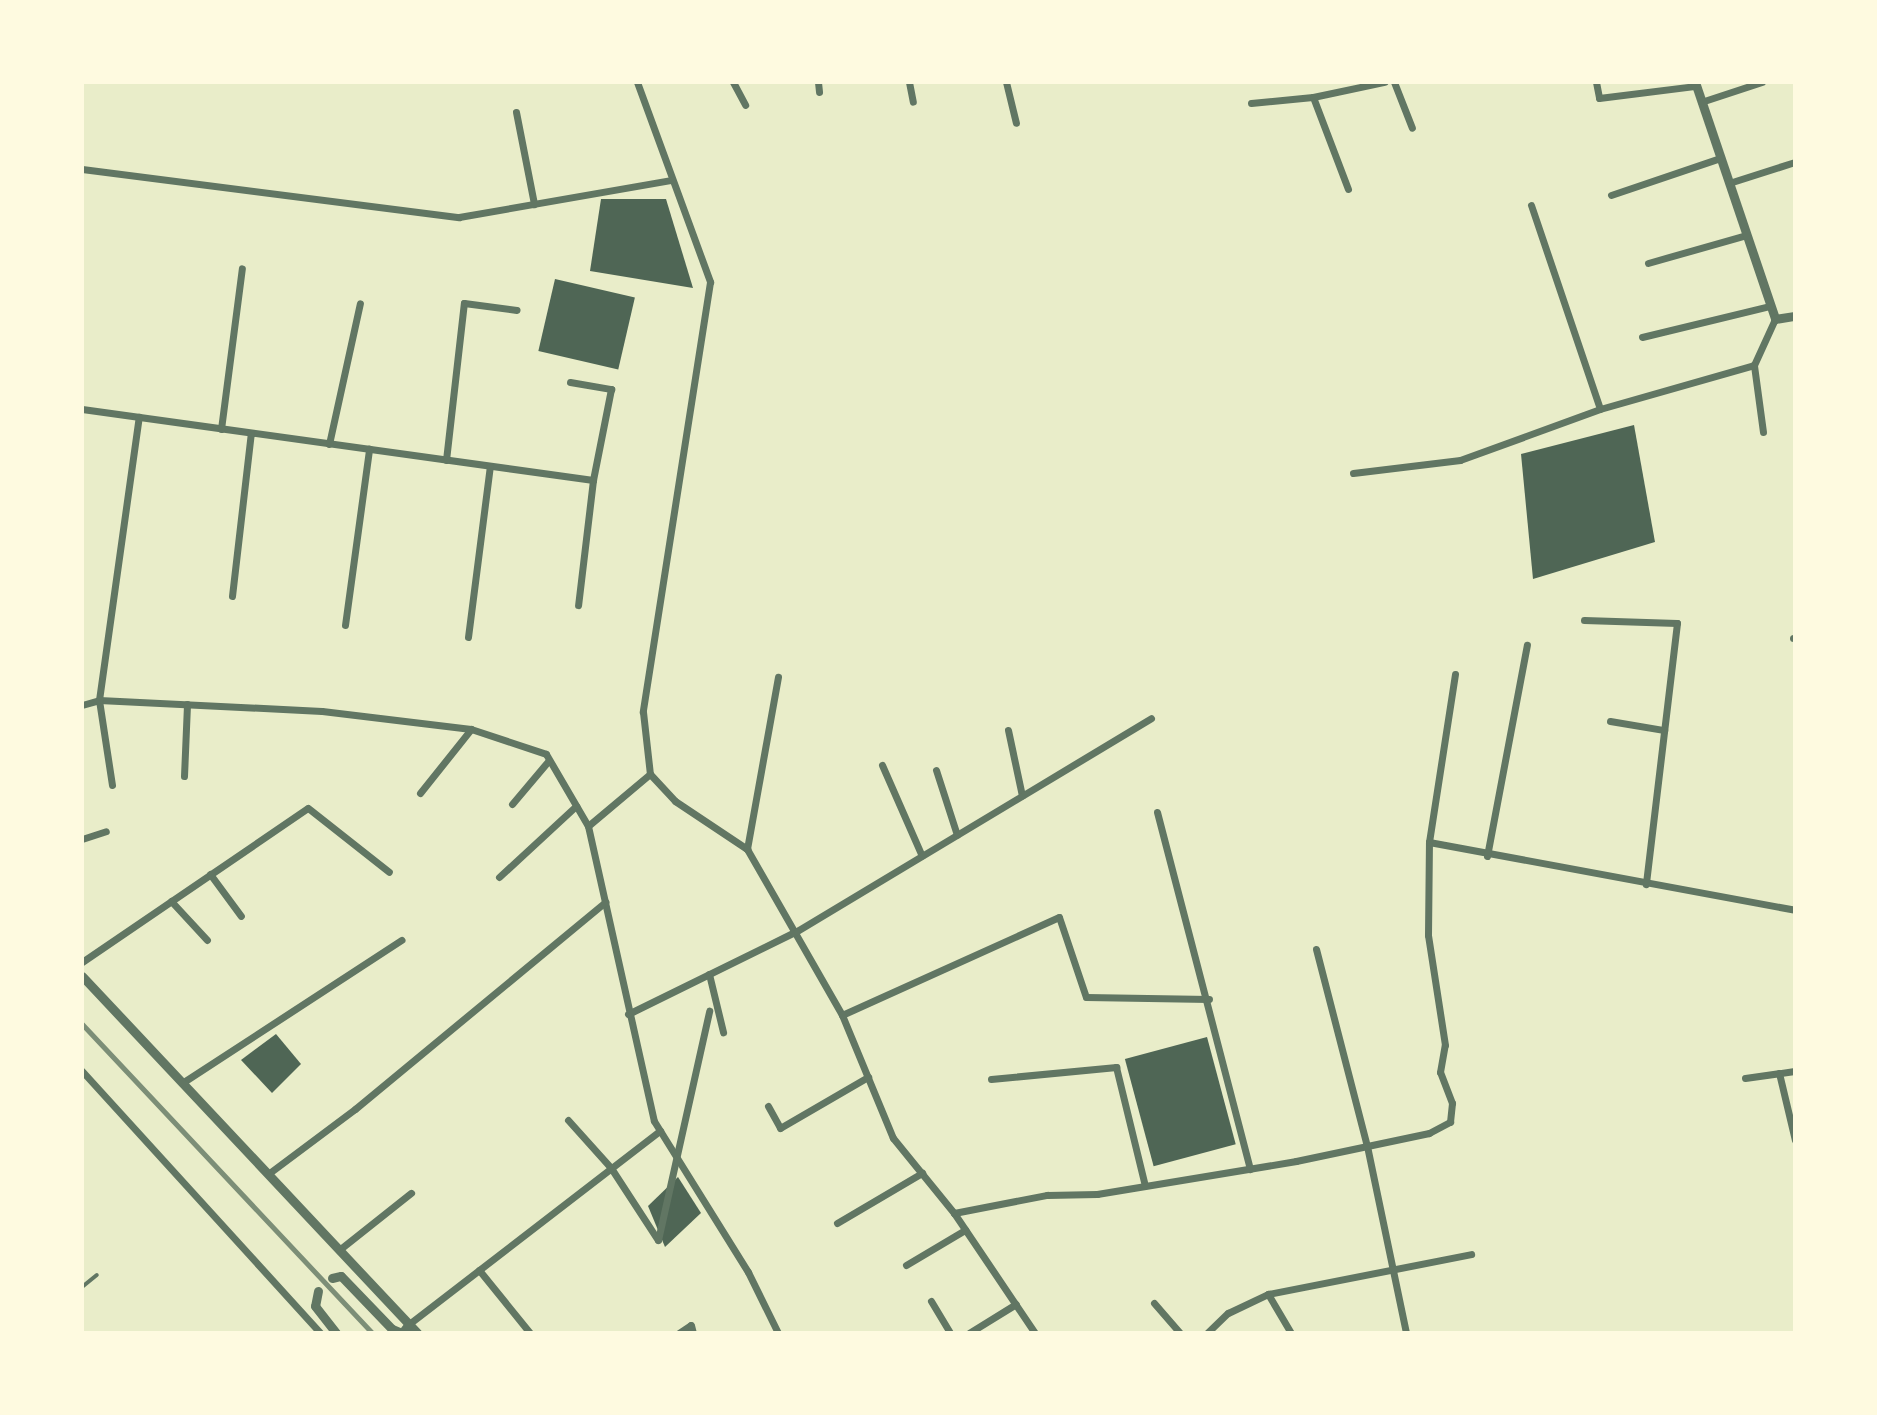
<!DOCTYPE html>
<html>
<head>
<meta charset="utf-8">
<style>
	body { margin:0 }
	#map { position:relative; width:1877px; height:1415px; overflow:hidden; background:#e9edc9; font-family:Barlow,sans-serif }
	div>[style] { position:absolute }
	.building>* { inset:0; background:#4f6655; transform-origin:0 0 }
	.service>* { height:4px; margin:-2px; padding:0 2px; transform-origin:2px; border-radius:2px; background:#617663 }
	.minor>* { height:7px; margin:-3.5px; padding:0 3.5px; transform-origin:3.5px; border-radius:3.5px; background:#617663 }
	.tertiary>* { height:9px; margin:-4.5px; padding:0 4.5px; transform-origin:4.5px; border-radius:4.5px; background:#617663 }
	.rail>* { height:5px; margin:-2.5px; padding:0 2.5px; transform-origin:2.5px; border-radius:2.5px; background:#7c8e77 }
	span { translate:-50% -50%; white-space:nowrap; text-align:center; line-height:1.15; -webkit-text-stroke:8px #fefae0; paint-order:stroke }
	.frame { position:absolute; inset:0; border:84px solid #fefae0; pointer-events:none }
</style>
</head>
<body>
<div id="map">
	<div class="building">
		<div style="clip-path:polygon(601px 199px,666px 199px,693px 288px,590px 271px)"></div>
		<div style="left:555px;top:279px;width:82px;height:74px;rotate:13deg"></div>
		<div style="clip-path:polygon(1634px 425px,1655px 542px,1533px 579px,1521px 454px)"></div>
		<div style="clip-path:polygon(276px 1034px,301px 1064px,272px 1093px,241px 1060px)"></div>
		<div style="left:1207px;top:1037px;width:111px;height:85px;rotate:75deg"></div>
		<div style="clip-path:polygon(678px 1177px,701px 1213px,665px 1247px,648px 1206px)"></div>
	</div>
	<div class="service">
		<div style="left:82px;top:1287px;width:19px;rotate:-39deg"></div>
	</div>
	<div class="minor">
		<div style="left:637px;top:82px;width:213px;rotate:69.9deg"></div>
		<div style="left:710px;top:282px;width:435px;rotate:98.9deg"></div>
		<div style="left:643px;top:712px;width:62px;rotate:83.6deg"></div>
		<div style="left:650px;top:774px;width:37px;rotate:47deg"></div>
		<div style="left:675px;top:801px;width:87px;rotate:33.7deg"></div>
		<div style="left:747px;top:849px;width:191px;rotate:60.2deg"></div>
		<div style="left:842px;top:1015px;width:133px;rotate:67.5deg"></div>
		<div style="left:893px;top:1138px;width:97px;rotate:50.9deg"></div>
		<div style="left:954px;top:1213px;width:145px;rotate:56deg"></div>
		<div style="left:733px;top:82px;width:26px;rotate:62deg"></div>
		<div style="left:818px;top:82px;width:10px;rotate:84deg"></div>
		<div style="left:909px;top:82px;width:20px;rotate:79deg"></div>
		<div style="left:1006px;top:82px;width:42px;rotate:76.3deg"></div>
		<div style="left:1394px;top:82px;width:49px;rotate:68.6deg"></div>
		<div style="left:1596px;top:82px;width:16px;rotate:79deg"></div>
		<div style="left:1599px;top:98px;width:98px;rotate:-7.1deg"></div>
		<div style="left:1701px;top:102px;width:64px;rotate:-18.2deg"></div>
		<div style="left:1251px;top:103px;width:62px;rotate:-5.5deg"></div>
		<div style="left:516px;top:112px;width:94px;rotate:78.9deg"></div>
		<div style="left:82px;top:169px;width:380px;rotate:7.3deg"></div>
		<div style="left:459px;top:217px;width:216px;rotate:-9.9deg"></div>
		<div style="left:1729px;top:183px;width:69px;rotate:-17.7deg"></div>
		<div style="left:1348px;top:189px;width:98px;rotate:-110.8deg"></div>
		<div style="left:1313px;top:97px;width:73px;rotate:-11.9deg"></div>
		<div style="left:1611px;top:195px;width:115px;rotate:-18.7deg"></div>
		<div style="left:1531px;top:205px;width:215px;rotate:71.3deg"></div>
		<div style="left:1648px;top:263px;width:102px;rotate:-15.9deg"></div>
		<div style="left:1642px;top:337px;width:132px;rotate:-13.6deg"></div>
		<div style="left:570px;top:382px;width:42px;rotate:9.7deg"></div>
		<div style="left:611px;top:389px;width:93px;rotate:101.2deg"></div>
		<div style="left:593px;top:480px;width:126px;rotate:96.8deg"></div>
		<div style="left:82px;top:409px;width:516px;rotate:7.91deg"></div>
		<div style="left:221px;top:429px;width:162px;rotate:-82.6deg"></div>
		<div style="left:1763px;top:432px;width:68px;rotate:-97.7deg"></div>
		<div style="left:1754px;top:365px;width:51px;rotate:-65.5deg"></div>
		<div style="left:329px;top:444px;width:144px;rotate:-77.6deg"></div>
		<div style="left:446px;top:460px;width:158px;rotate:-83.5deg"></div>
		<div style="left:464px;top:303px;width:53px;rotate:7.5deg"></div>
		<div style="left:1353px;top:473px;width:108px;rotate:-6.9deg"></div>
		<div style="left:1460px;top:460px;width:149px;rotate:-20deg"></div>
		<div style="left:1600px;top:409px;width:160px;rotate:-15.9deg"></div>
		<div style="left:232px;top:596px;width:164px;rotate:-83.4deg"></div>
		<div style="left:1584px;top:620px;width:93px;rotate:1.8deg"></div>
		<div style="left:1677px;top:623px;width:263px;rotate:96.8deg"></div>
		<div style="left:345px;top:625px;width:178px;rotate:-82.2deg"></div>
		<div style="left:468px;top:637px;width:172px;rotate:-82.7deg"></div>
		<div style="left:1793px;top:638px;width:2px"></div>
		<div style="left:82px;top:705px;width:18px;rotate:-16deg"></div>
		<div style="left:99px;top:700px;width:223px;rotate:2.8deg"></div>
		<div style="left:322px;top:711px;width:150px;rotate:6.9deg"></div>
		<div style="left:471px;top:729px;width:79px;rotate:18.4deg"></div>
		<div style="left:546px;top:754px;width:83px;rotate:59.7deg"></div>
		<div style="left:588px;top:826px;width:302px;rotate:77.4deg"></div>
		<div style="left:654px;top:1121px;width:178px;rotate:58.1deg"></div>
		<div style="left:748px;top:1272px;width:68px;rotate:63.8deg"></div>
		<div style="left:1610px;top:721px;width:55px;rotate:9.5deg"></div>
		<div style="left:1008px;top:730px;width:67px;rotate:78deg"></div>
		<div style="left:882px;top:765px;width:99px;rotate:66.3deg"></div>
		<div style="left:936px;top:770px;width:68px;rotate:72.1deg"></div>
		<div style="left:184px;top:776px;width:72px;rotate:-87.6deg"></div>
		<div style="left:112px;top:785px;width:86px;rotate:-98.7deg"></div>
		<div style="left:99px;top:700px;width:286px;rotate:-82deg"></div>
		<div style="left:420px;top:793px;width:82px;rotate:-51.4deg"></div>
		<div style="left:512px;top:804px;width:57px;rotate:-49.9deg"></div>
		<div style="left:1157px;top:812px;width:369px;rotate:75.4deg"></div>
		<div style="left:588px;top:826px;width:81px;rotate:-40deg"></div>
		<div style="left:82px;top:839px;width:25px;rotate:-18deg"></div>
		<div style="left:1429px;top:842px;width:372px;rotate:10.5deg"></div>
		<div style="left:747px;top:849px;width:175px;rotate:-79.8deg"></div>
		<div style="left:1487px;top:856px;width:215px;rotate:-79.3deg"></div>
		<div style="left:210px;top:874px;width:52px;rotate:53.6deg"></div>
		<div style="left:499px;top:877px;width:105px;rotate:-42.7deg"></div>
		<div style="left:171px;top:901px;width:53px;rotate:47.3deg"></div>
		<div style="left:1316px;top:949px;width:203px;rotate:75.5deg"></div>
		<div style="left:1367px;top:1146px;width:191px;rotate:78.2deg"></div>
		<div style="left:82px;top:962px;width:273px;rotate:-34.3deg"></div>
		<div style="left:308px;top:808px;width:103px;rotate:38.3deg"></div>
		<div style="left:709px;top:974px;width:60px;rotate:76.4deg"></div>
		<div style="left:628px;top:1014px;width:188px;rotate:-26.2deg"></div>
		<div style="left:797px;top:931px;width:413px;rotate:-31deg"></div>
		<div style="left:842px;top:1015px;width:238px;rotate:-24.3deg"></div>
		<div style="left:1059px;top:917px;width:84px;rotate:71.4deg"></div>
		<div style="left:1086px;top:997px;width:123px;rotate:0.9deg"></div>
		<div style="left:82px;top:1071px;width:354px;rotate:47.7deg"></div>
		<div style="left:1779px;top:1073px;width:69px;rotate:76.6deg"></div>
		<div style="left:1745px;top:1078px;width:50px;rotate:-8deg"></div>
		<div style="left:991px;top:1079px;width:126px;rotate:-5.5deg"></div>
		<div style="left:1116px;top:1067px;width:122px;rotate:76.3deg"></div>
		<div style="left:182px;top:1083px;width:262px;rotate:-33.1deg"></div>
		<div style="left:768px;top:1106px;width:25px;rotate:61deg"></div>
		<div style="left:780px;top:1128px;width:102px;rotate:-30.1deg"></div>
		<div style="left:568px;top:1120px;width:64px;rotate:48.1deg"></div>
		<div style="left:611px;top:1168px;width:86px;rotate:56.9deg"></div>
		<div style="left:658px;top:1240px;width:235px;rotate:-77.4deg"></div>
		<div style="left:268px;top:1174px;width:109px;rotate:-36.8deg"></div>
		<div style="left:355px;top:1109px;width:325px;rotate:-39.6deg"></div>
		<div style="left:954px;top:1213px;width:95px;rotate:-11deg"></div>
		<div style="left:1047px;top:1195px;width:50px;rotate:-1.1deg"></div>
		<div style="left:1097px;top:1194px;width:202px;rotate:-9.4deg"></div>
		<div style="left:1296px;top:1161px;width:136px;rotate:-11.9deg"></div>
		<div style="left:1429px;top:1133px;width:24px;rotate:-28deg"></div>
		<div style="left:1450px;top:1122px;width:19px;rotate:-84deg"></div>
		<div style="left:1452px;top:1103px;width:33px;rotate:-111deg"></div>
		<div style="left:1440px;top:1072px;width:27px;rotate:-80deg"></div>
		<div style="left:1445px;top:1045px;width:111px;rotate:-98.8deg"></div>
		<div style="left:1428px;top:935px;width:93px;rotate:-89.4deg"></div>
		<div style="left:1429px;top:842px;width:170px;rotate:-81.2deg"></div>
		<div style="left:837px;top:1223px;width:99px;rotate:-30.5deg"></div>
		<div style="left:339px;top:1250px;width:92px;rotate:-38.4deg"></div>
		<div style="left:906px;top:1265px;width:69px;rotate:-30.7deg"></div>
		<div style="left:479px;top:1270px;width:81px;rotate:51deg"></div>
		<div style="left:1268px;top:1294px;width:45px;rotate:59.5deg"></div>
		<div style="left:931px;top:1301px;width:37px;rotate:59deg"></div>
		<div style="left:1154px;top:1303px;width:40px;rotate:49deg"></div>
		<div style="left:409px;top:1324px;width:317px;rotate:-37.6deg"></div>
		<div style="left:679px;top:1333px;width:14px;rotate:-34deg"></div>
		<div style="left:691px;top:1325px;width:8px;rotate:76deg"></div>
		<div style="left:969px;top:1333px;width:55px;rotate:-31.7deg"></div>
		<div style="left:1207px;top:1333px;width:29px;rotate:-44deg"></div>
		<div style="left:1228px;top:1313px;width:44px;rotate:-25.4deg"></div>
		<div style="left:1268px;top:1294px;width:207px;rotate:-11.1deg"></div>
	</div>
	<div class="tertiary">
		<div style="left:1695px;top:82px;width:250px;rotate:71.3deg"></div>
		<div style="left:1775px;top:319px;width:20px;rotate:-9deg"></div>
		<div style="left:82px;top:976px;width:490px;rotate:46.8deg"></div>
		<div style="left:332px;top:1278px;width:9px;rotate:-13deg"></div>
		<div style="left:341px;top:1276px;width:74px;rotate:46.1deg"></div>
		<div style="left:392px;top:1329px;width:11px;rotate:22deg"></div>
		<div style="left:402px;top:1333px;width:11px;rotate:-52deg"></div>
		<div style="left:318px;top:1291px;width:15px;rotate:101deg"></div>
		<div style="left:315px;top:1306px;width:34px;rotate:52deg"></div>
	</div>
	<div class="rail">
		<div style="left:82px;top:1024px;width:424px;rotate:46.8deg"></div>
	</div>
	<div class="frame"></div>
</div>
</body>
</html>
